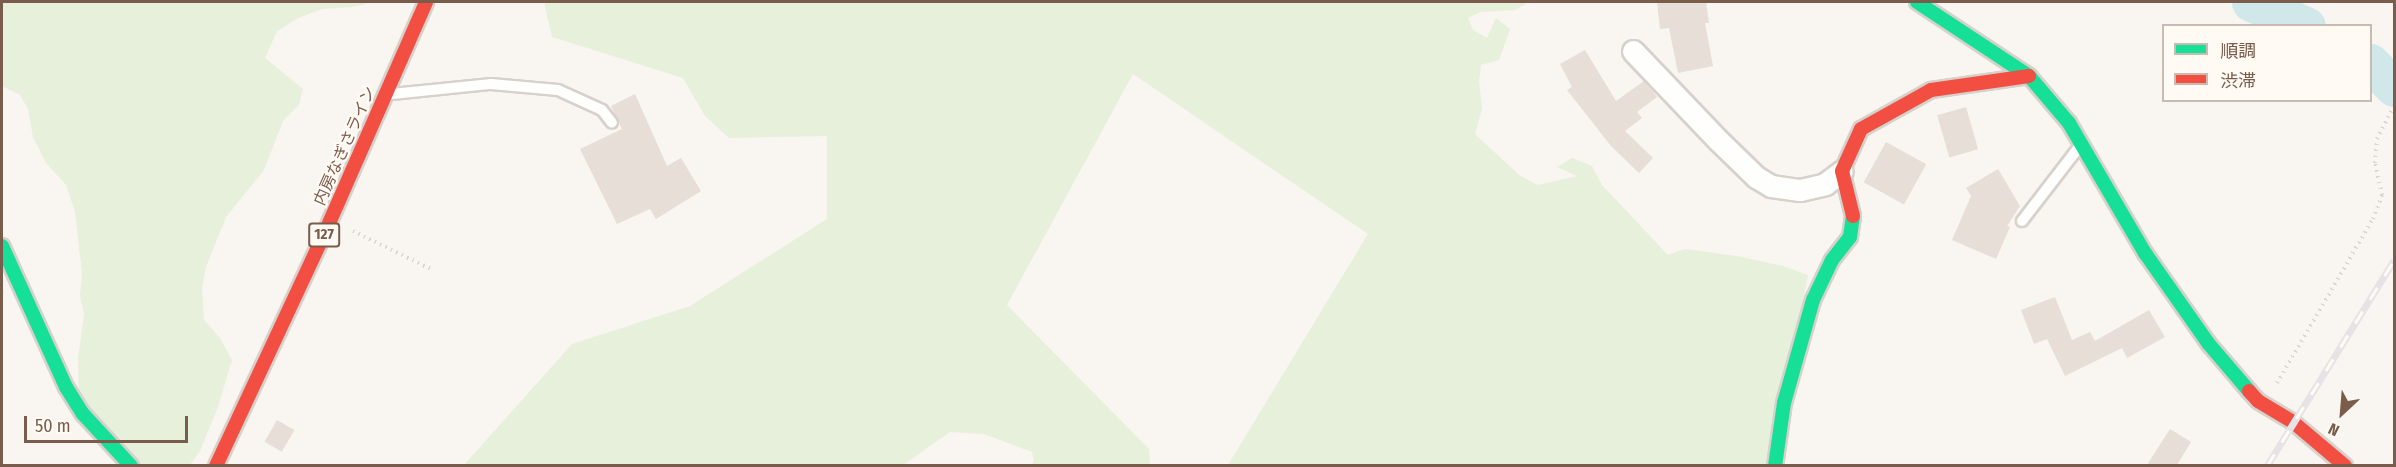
<!DOCTYPE html>
<html>
<head>
<meta charset="utf-8">
<style>
	body { margin:0 }
	#map { position:relative; width:2396px; height:467px; overflow:hidden; background:#f9f5f0; font-family:"Fira Sans Condensed","Noto Sans JP",sans-serif }
	div>[style] { position:absolute }
	.green>* { inset:0; background:#e7f0db }
	.river>* { height:39px; margin:-19.5px; padding:0 19.5px; transform-origin:19.5px; border-radius:19.5px; background:#d0e8ea }
	.building>* { inset:0; background:#e6ded7; transform-origin:0 0 }
	.path>* { height:4px; margin-top:-2px; transform-origin:0; background:repeating-linear-gradient(90deg,#dcd5d0 0 1.5px,transparent 0 6px) }
	.roads { filter:drop-shadow(2px 0 #d7d1cb) drop-shadow(-2px 0 #d7d1cb) drop-shadow(0 2px #d7d1cb) drop-shadow(0 -2px #d7d1cb) }
	.lane>* { height:10px; margin:-5px; padding:0 5px; transform-origin:5px; border-radius:5px; background:#fefefd }
	.street>* { height:21px; margin:-10.5px; padding:0 10.5px; transform-origin:10.5px; border-radius:10.5px; background:#fefefd }
	.fast>* { height:14px; margin:-7px; padding:0 7px; transform-origin:7px; border-radius:7px; background:#16e098 }
	.jam>* { height:14px; margin:-7px; padding:0 7px; transform-origin:7px; border-radius:7px; background:#f24e42 }
	.rail>* { height:7px; margin-top:-3.5px; transform-origin:0; background:repeating-linear-gradient(90deg,#fffaf3 0 14px,#e6e3e7 0 28px); box-sizing:border-box; border-block:2px solid #e6e3e7 }
	span { translate:-50% -50%; white-space:nowrap; text-align:center; line-height:1.15; -webkit-text-stroke:4.5px #fffaf3; paint-order:stroke }
	.shield-label span { padding:2px 4px; background:#fffaf3; border:2px solid; border-radius:4px; -webkit-text-stroke-width:0 }
	.shield-label { font-size:15px; color:#7a5c4d; font-weight:700 }
	.street-label { font-size:16px; color:#7a5c4d }
	.frame { position:absolute; inset:0; border:3px solid #7a5c4d; pointer-events:none }
	.legend { position:absolute; left:2162px; top:24px; width:210px; height:78px; box-sizing:border-box; background:#fffaf3; border:2px solid #cabbb1; margin:0; padding:8px 10px; list-style:none; font-size:18px; color:#7a5c4d }
	.legend li { display:flex; align-items:center; gap:12px; height:30px }
	.legend b { width:30px; border:2px solid #cabbb1 }
	.north { position:absolute; left:2312px; top:383px; width:60px; height:60px; -webkit-text-stroke:4px #fffaf3; paint-order:stroke; rotate:206deg; font-size:16px; font-weight:700; line-height:24px; text-align:center; color:#7a5c4d }
	.north::after { content:''; display:block; margin:auto; width:21px; height:27px; background:#7a5c4d; clip-path:polygon(50% 0,100% 100%,50% 72%,0 100%) }
	.scale { position:absolute; left:24px; top:416px; width:164px; height:27px; box-sizing:border-box; border:3px solid #7a5c4d; border-top:0; padding-left:8px; font-size:18px; line-height:21px; white-space:nowrap; color:#7a5c4d; -webkit-text-stroke:4px #fffaf3; paint-order:stroke }
</style>
</head>
<body>
<div id="map">
	<div class="green">
		<div style="clip-path:polygon(2px 2px,374px 2px,353px 7px,322px 9px,298px 18px,277px 31px,265px 58px,303px 89px,299px 105px,283px 121px,264px 170px,226px 217px,206px 267px,202px 288px,204px 320px,220px 338px,232px 360px,218px 407px,200px 451px,190px 465px,139px 465px,79px 400px,78px 358px,84px 314px,80px 296px,82px 274px,75px 212px,66px 185px,46px 163px,33px 137px,28px 109px,20px 95px,2px 86px)"></div>
		<div style="clip-path:polygon(544px 2px,1529px 2px,1515px 10px,1480px 12px,1468px 18px,1473px 30px,1487px 38px,1496px 18px,1510px 29px,1499px 60px,1481px 65px,1479px 81px,1482px 109px,1475px 134px,1519px 175px,1538px 185px,1577px 176px,1557px 167px,1572px 158px,1592px 166px,1602px 185px,1668px 255px,1685px 249px,1736px 256px,1783px 266px,1808px 275px,1771px 465px,1228px 465px,1368px 234px,1133px 74px,1007px 305px,1149px 449px,1150px 465px,1031px 465px,1034px 461px,1032px 452px,984px 434px,950px 432px,903px 465px,463px 466px,572px 344px,690px 306px,827px 219px,827px 136px,729px 138px,705px 116px,683px 78px,552px 37px)"></div>
	</div>
	<div class="river">
		<div style="left:2251px;top:2px;width:60px;rotate:23.6deg"></div>
		<div style="left:2370px;top:63px;width:34px;rotate:45deg"></div>
	</div>
	<div class="building">
		<div style="clip-path:polygon(1657px 2px,1706px 2px,1709px 23px,1705px 23px,1713px 66px,1678px 73px,1669px 28px,1660px 29px)"></div>
		<div style="clip-path:polygon(1585px 50px,1616px 101px,1644px 81px,1657px 97px,1637px 112px,1642px 118px,1625px 131px,1653px 158px,1639px 173px,1611px 146px,1567px 90px,1572px 87px,1560px 64px)"></div>
		<div style="clip-path:polygon(635px 94px,667px 166px,681px 158px,701px 191px,656px 219px,650px 209px,617px 224px,580px 149px,622px 129px,611px 106px)"></div>
		<div style="left:1966px;top:107px;width:44px;height:30px;rotate:74deg"></div>
		<div style="left:1886px;top:142px;width:46px;height:46px;rotate:29deg"></div>
		<div style="clip-path:polygon(1998px 169px,2020px 206px,2007px 226px,2010px 227px,1996px 259px,1952px 240px,1971px 196px,1966px 188px)"></div>
		<div style="clip-path:polygon(2055px 297px,2072px 340px,2090px 332px,2095px 341px,2149px 310px,2165px 337px,2127px 358px,2122px 348px,2065px 376px,2047px 339px,2034px 344px,2021px 310px)"></div>
		<div style="left:277px;top:420px;width:20px;height:25px;rotate:30deg"></div>
		<div style="clip-path:polygon(2170px 429px,2191px 442px,2177px 465px,2147px 465px)"></div>
	</div>
	<div class="path">
		<div style="left:353px;top:231px;width:87px;rotate:26deg"></div>
		<div style="left:2277px;top:383px;width:190px;rotate:-59.7deg"></div>
		<div style="left:2373px;top:219px;width:26px;rotate:-69deg"></div>
		<div style="left:2382px;top:195px;width:33px;rotate:-102deg"></div>
		<div style="left:2375px;top:163px;width:24px;rotate:-85deg"></div>
		<div style="left:2377px;top:139px;width:38px;rotate:-63deg"></div>
	</div>
	<div class="roads">
		<div class="lane">
			<div style="left:392px;top:94px;width:100px;rotate:-5.8deg"></div>
			<div style="left:491px;top:84px;width:67px;rotate:5.1deg"></div>
			<div style="left:558px;top:90px;width:48px;rotate:24.4deg"></div>
			<div style="left:602px;top:110px;width:16px;rotate:52deg"></div>
			<div style="left:2022px;top:221px;width:93px;rotate:-52.4deg"></div>
		</div>
		<div class="street">
			<div style="left:1633px;top:51px;width:124px;rotate:46.3deg"></div>
			<div style="left:1719px;top:141px;width:52px;rotate:44.2deg"></div>
			<div style="left:1756px;top:177px;width:17px;rotate:31deg"></div>
			<div style="left:1771px;top:186px;width:29px;rotate:8deg"></div>
			<div style="left:1800px;top:190px;width:26px;rotate:-13deg"></div>
			<div style="left:1825px;top:184px;width:21px;rotate:-37deg"></div>
		</div>
		<div class="fast">
			<div style="left:1917px;top:2px;width:134px;rotate:33.5deg"></div>
			<div style="left:2029px;top:76px;width:62px;rotate:49.6deg"></div>
			<div style="left:2069px;top:123px;width:151px;rotate:59.7deg"></div>
			<div style="left:2145px;top:253px;width:110px;rotate:55deg"></div>
			<div style="left:2208px;top:343px;width:63px;rotate:49.5deg"></div>
			<div style="left:2px;top:246px;width:155px;rotate:65.6deg"></div>
			<div style="left:66px;top:387px;width:32px;rotate:58deg"></div>
			<div style="left:83px;top:414px;width:71px;rotate:47.3deg"></div>
			<div style="left:1775px;top:466px;width:64px;rotate:-81.9deg"></div>
			<div style="left:1784px;top:403px;width:107px;rotate:-74.3deg"></div>
			<div style="left:1813px;top:300px;width:44px;rotate:-64.6deg"></div>
			<div style="left:1832px;top:260px;width:29px;rotate:-52deg"></div>
			<div style="left:1850px;top:237px;width:21px;rotate:-82deg"></div>
		</div>
		<div class="jam">
			<div style="left:1853px;top:216px;width:46px;rotate:-103.7deg"></div>
			<div style="left:1842px;top:171px;width:46px;rotate:-65.7deg"></div>
			<div style="left:1861px;top:129px;width:80px;rotate:-29.1deg"></div>
			<div style="left:1931px;top:90px;width:99px;rotate:-8.1deg"></div>
			<div style="left:2249px;top:391px;width:13px;rotate:48deg"></div>
			<div style="left:2258px;top:401px;width:41px;rotate:31deg"></div>
			<div style="left:2293px;top:422px;width:68px;rotate:40.2deg"></div>
			<div style="left:216px;top:466px;width:270px;rotate:-65deg"></div>
			<div style="left:330px;top:221px;width:239px;rotate:-66.3deg"></div>
		</div>
	</div>
	<div class="rail">
		<div style="left:2267px;top:466px;width:242px;rotate:-58.3deg"></div>
	</div>
	<div class="shield-label">
		<span style="left:324px;top:235px">127</span>
	</div>
	<div class="street-label">
		<span style="left:345px;top:146px;rotate:-66deg">内房なぎさライン</span>
	</div>
	<div class="frame"></div>
	<ul class="legend">
	<li><b style="height:8px;background:#16e098"></b>順調</li>
	<li><b style="height:8px;background:#f24e42"></b>渋滞</li>
	</ul>
	<div class="north">N</div>
	<div class="scale">50 m</div>
</div>
</body>
</html>
